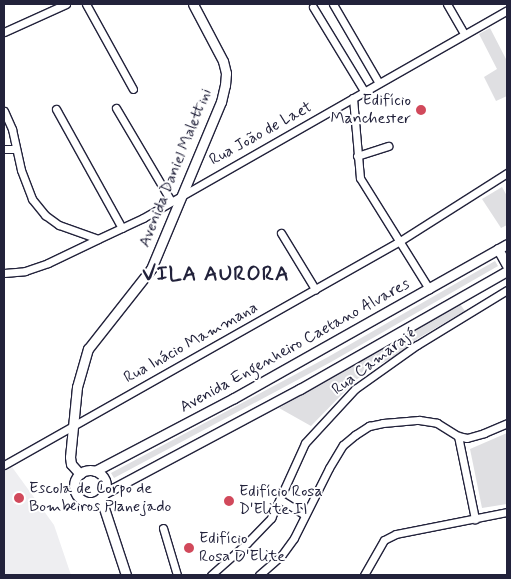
<!DOCTYPE html>
<html>
<head>
<meta charset="utf-8">
<style>
	body { margin:0 }
	#map { position:relative; width:511px; height:579px; overflow:hidden; background:#fff; font-family:Mynerve,sans-serif }
	div>[style] { position:absolute }
	.built>* { inset:0; background:#eeeef1 }
	.green>* { inset:0; background:#dfdfe2 }
	.roads { filter:drop-shadow(1px 0 #22223b) drop-shadow(-1px 0 #22223b) drop-shadow(0 1px #22223b) drop-shadow(0 -1px #22223b) }
	.minor>* { height:7px; margin:-3.5px; padding:0 3.5px; transform-origin:3.5px; border-radius:3.5px; background:#fff }
	.tertiary>* { height:9px; margin:-4.5px; padding:0 4.5px; transform-origin:4.5px; border-radius:4.5px; background:#fff }
	.tertiary>.ring { margin:-4.5px; padding:0; box-sizing:content-box; background:none; border:9px solid #fff; border-radius:50% }
	.dots>* { width:14px; height:14px; translate:-50% -50%; box-sizing:border-box; border:2px solid #fff; border-radius:50% }
	span { translate:-50% -50%; white-space:nowrap; text-align:center; line-height:1.15; -webkit-text-stroke:4px #fff; paint-order:stroke }
	.poi-label { font-size:16px; color:#22223b }
	.right { translate:-100% -50%; text-align:right }
	.left { translate:0 -50%; text-align:left }
	.street-label { font-size:16px; color:#22223b }
	.district-label { font-size:21px; color:#22223b; font-weight:700; letter-spacing:1px }
	.frame { position:absolute; inset:0; border:5px solid #22223b; pointer-events:none }
</style>
</head>
<body>
<div id="map">
	<div class="built">
		<div style="clip-path:polygon(12px 467px,54px 525px,71px 575px,4px 575px,4px 471px)"></div>
	</div>
	<div class="green">
		<div style="clip-path:polygon(490px 28px,507px 61px,507px 96px,496px 101px,484px 77px,497px 69px,479px 34px)"></div>
		<div style="clip-path:polygon(502px 187px,507px 196px,507px 225px,501px 228px,482px 199px)"></div>
		<div style="clip-path:polygon(495px 261px,498px 266px,331px 362px,114px 478px,111px 473px,328px 357px)"></div>
		<div style="clip-path:polygon(460px 304px,465px 311px,417px 339px,413px 348px,374px 367px,356px 380px,311px 426px,279px 408px,327px 380px,402px 330px,415px 330px)"></div>
		<div style="clip-path:polygon(507px 433px,507px 504px,482px 508px,470px 449px)"></div>
	</div>
	<div class="roads">
		<div class="minor">
			<div style="left:86px;top:4px;width:97px;rotate:61.1deg"></div>
			<div style="left:333px;top:4px;width:91px;rotate:59.8deg"></div>
			<div style="left:447px;top:4px;width:34px;rotate:60deg"></div>
			<div style="left:313px;top:7px;width:98px;rotate:58.7deg"></div>
			<div style="left:4px;top:32px;width:68px;rotate:-24.3deg"></div>
			<div style="left:353px;top:98px;width:80px;rotate:85deg"></div>
			<div style="left:360px;top:178px;width:131px;rotate:58.1deg"></div>
			<div style="left:116px;top:108px;width:108px;rotate:59.4deg"></div>
			<div style="left:56px;top:109px;width:136px;rotate:61deg"></div>
			<div style="left:4px;top:111px;width:20px;rotate:66deg"></div>
			<div style="left:12px;top:129px;width:42px;rotate:77.6deg"></div>
			<div style="left:21px;top:170px;width:31px;rotate:69deg"></div>
			<div style="left:32px;top:199px;width:21px;rotate:51deg"></div>
			<div style="left:45px;top:215px;width:17px;rotate:36deg"></div>
			<div style="left:59px;top:225px;width:41px;rotate:19.7deg"></div>
			<div style="left:98px;top:239px;width:50px;rotate:-25deg"></div>
			<div style="left:143px;top:218px;width:419px;rotate:-29.7deg"></div>
			<div style="left:4px;top:149px;width:11px"></div>
			<div style="left:357px;top:156px;width:33px;rotate:-18deg"></div>
			<div style="left:281px;top:233px;width:66px;rotate:58.7deg"></div>
			<div style="left:4px;top:273px;width:21px;rotate:-5deg"></div>
			<div style="left:25px;top:271px;width:24px;rotate:-19deg"></div>
			<div style="left:48px;top:263px;width:55px;rotate:-25.6deg"></div>
			<div style="left:458px;top:436px;width:85px;rotate:78.4deg"></div>
			<div style="left:4px;top:465px;width:455px;rotate:-29.5deg"></div>
			<div style="left:400px;top:241px;width:127px;rotate:-32.4deg"></div>
			<div style="left:281px;top:500px;width:28px;rotate:32deg"></div>
			<div style="left:163px;top:528px;width:49px;rotate:73.4deg"></div>
			<div style="left:211px;top:575px;width:48px;rotate:-41.6deg"></div>
			<div style="left:247px;top:543px;width:35px;rotate:-46deg"></div>
			<div style="left:271px;top:518px;width:82px;rotate:-65.6deg"></div>
			<div style="left:305px;top:443px;width:74px;rotate:-47.2deg"></div>
			<div style="left:355px;top:389px;width:76px;rotate:-35.4deg"></div>
			<div style="left:417px;top:345px;width:105px;rotate:-31.4deg"></div>
			<div style="left:259px;top:575px;width:29px;rotate:-41deg"></div>
			<div style="left:281px;top:556px;width:22px;rotate:-54deg"></div>
			<div style="left:294px;top:538px;width:78px;rotate:-63.4deg"></div>
			<div style="left:329px;top:468px;width:27px;rotate:-59deg"></div>
			<div style="left:343px;top:445px;width:16px;rotate:-40deg"></div>
			<div style="left:355px;top:435px;width:17px;rotate:-33deg"></div>
			<div style="left:369px;top:426px;width:14px;rotate:-12deg"></div>
			<div style="left:383px;top:423px;width:36px;rotate:-5deg"></div>
			<div style="left:419px;top:420px;width:18px;rotate:9deg"></div>
			<div style="left:437px;top:423px;width:25px;rotate:32deg"></div>
			<div style="left:458px;top:436px;width:9px;rotate:13deg"></div>
			<div style="left:467px;top:438px;width:18px;rotate:-16deg"></div>
			<div style="left:484px;top:433px;width:25px;rotate:-23deg"></div>
			<div style="left:364px;top:575px;width:40px;rotate:-60.3deg"></div>
			<div style="left:384px;top:540px;width:13px;rotate:-27deg"></div>
			<div style="left:396px;top:534px;width:113px;rotate:-11.2deg"></div>
		</div>
		<div class="tertiary">
			<div style="left:498px;top:249px;width:18px;rotate:61deg"></div>
			<div class="ring" style="left:74px;top:470px;width:23px;height:23px"></div>
			<div style="left:95px;top:471px;width:157px;rotate:-27.7deg"></div>
			<div style="left:234px;top:398px;width:313px;rotate:-29.4deg"></div>
			<div style="left:80px;top:474px;width:13px;rotate:-132deg"></div>
			<div style="left:71px;top:464px;width:7px;rotate:-98deg"></div>
			<div style="left:70px;top:457px;width:70px;rotate:-84.3deg"></div>
			<div style="left:77px;top:387px;width:40px;rotate:-74deg"></div>
			<div style="left:88px;top:349px;width:102px;rotate:-51.8deg"></div>
			<div style="left:151px;top:269px;width:181px;rotate:-67.3deg"></div>
			<div style="left:221px;top:102px;width:17px;rotate:-77deg"></div>
			<div style="left:225px;top:85px;width:12px;rotate:-85deg"></div>
			<div style="left:226px;top:73px;width:12px;rotate:-104deg"></div>
			<div style="left:223px;top:61px;width:64px;rotate:-117.8deg"></div>
			<div style="left:105px;top:493px;width:221px;rotate:-28.1deg"></div>
			<div style="left:300px;top:389px;width:238px;rotate:-29.7deg"></div>
			<div style="left:101px;top:499px;width:80px;rotate:71.8deg"></div>
		</div>
	</div>
	<div class="dots">
		<div style="left:421px;top:110px;background:#d1495b"></div>
		<div style="left:19px;top:498px;background:#d1495b"></div>
		<div style="left:229px;top:501px;background:#d1495b"></div>
		<div style="left:189px;top:548px;background:#d1495b"></div>
	</div>
	<div class="poi-label">
		<span class="right" style="left:411px;top:110px">Edifício<br>Manchester</span>
		<span class="left" style="left:29px;top:498px">Escola de Corpo de<br>Bombeiros Planejado</span>
		<span class="left" style="left:239px;top:501px">Edifício Rosa<br>D'Elite II</span>
		<span class="left" style="left:199px;top:548px">Edifício<br>Rosa D'Elite</span>
	</div>
	<div class="street-label">
		<span style="left:261px;top:134px;rotate:-29deg">Rua João de Laet</span>
		<span style="left:176px;top:168px;rotate:-68deg">Avenida Daniel Malettini</span>
		<span style="left:191px;top:343px;rotate:-29deg">Rua Inácio Mammana</span>
		<span style="left:295px;top:346px;rotate:-29deg">Avenida Engenheiro Caetano Alvares</span>
		<span style="left:374px;top:362px;rotate:-37deg">Rua Camarajé</span>
	</div>
	<div class="district-label">
		<span style="left:216px;top:274px">VILA AURORA</span>
	</div>
	<div class="frame"></div>
</div>
</body>
</html>
